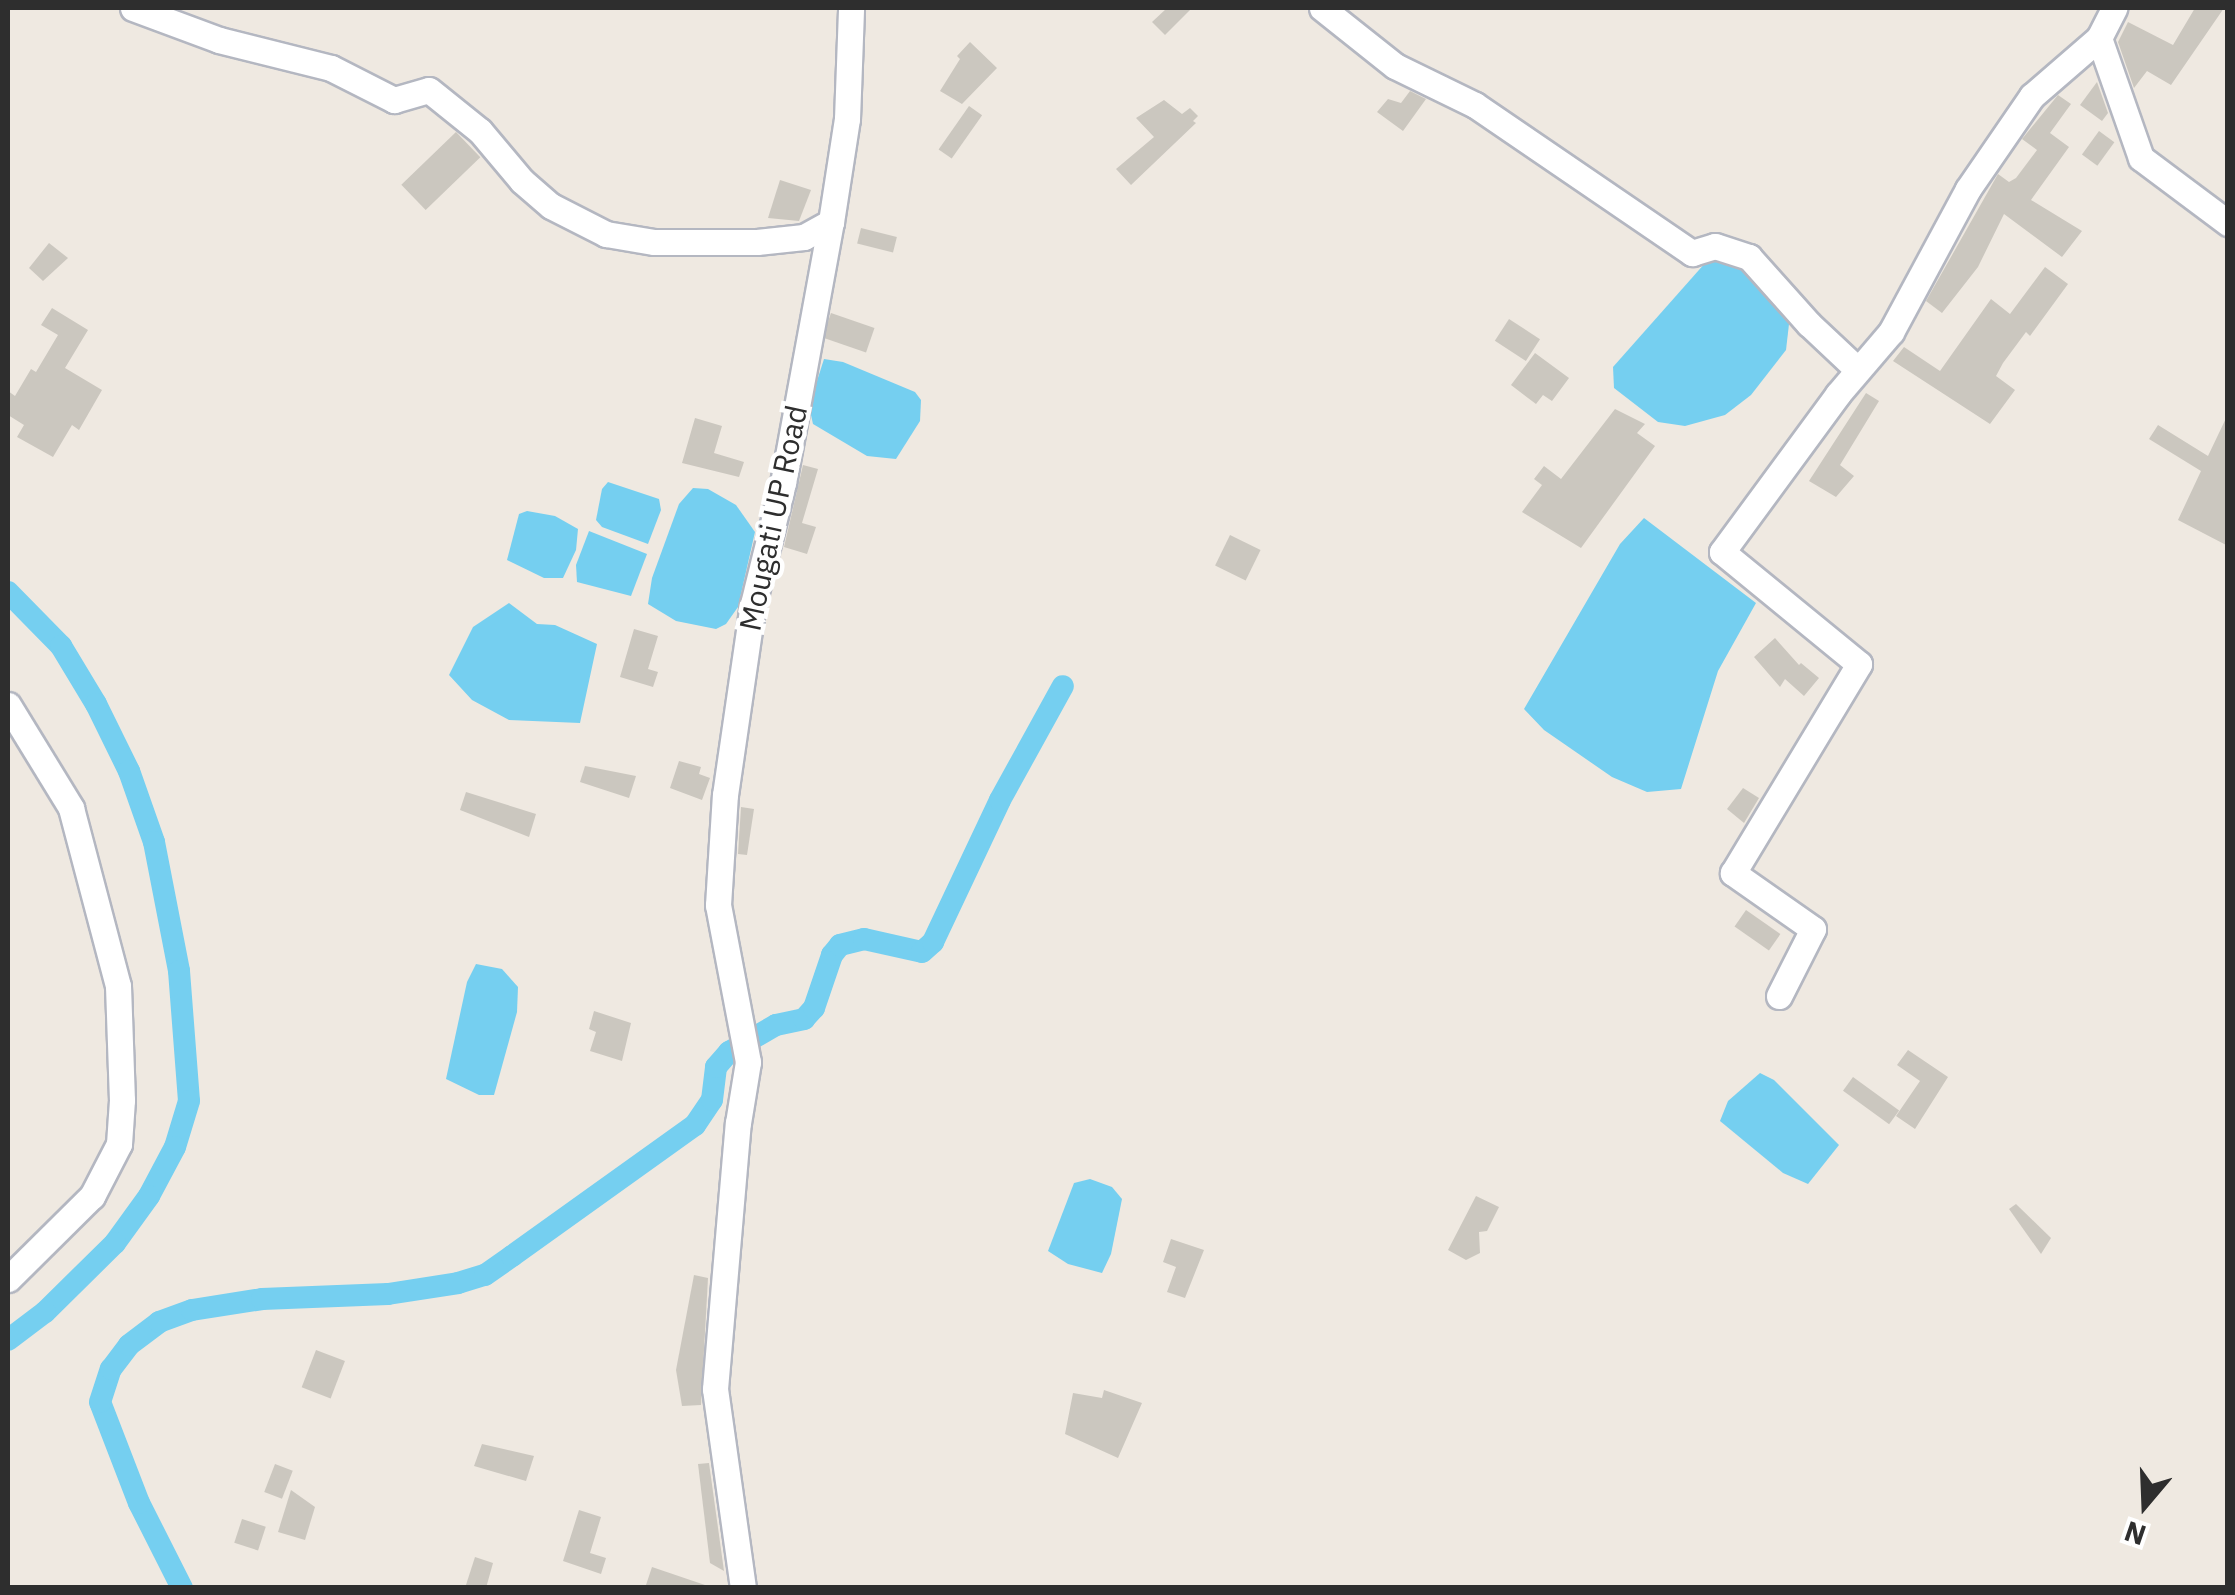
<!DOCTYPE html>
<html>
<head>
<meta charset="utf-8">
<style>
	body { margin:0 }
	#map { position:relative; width:2235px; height:1595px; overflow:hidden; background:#efe9e1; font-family:"IBM Plex Sans",sans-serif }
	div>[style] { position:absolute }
	.water>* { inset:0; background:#75cff0 }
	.canal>* { height:22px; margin:-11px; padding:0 11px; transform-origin:11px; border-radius:11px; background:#75cff0 }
	.building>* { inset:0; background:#cbc7bf; transform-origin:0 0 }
	.roads { filter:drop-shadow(2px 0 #b4b7c1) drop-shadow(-2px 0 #b4b7c1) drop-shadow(0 2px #b4b7c1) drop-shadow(0 -2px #b4b7c1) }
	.minor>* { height:25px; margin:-12.5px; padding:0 12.5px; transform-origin:12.5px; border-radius:12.5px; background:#fff }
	span { translate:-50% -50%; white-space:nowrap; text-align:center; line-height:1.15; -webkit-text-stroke:9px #fff; paint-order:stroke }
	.street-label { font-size:30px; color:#2e2e2e }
	.frame { position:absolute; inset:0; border:10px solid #2e2e2e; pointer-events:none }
	.north { position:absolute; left:2095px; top:1455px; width:100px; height:100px; -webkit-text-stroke:8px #fff; paint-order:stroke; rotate:199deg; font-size:28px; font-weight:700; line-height:40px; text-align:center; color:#2e2e2e }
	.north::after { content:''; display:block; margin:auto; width:35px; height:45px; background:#2e2e2e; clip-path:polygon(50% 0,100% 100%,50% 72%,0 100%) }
</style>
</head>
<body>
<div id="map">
	<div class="water">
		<div style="clip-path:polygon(1714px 253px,1730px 253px,1781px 293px,1789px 324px,1786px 350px,1751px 395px,1725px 415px,1685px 426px,1658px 422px,1614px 388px,1613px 367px)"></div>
		<div style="clip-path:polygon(824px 359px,843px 362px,915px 392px,921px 400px,920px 421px,896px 459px,867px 456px,813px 424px,809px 406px)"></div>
		<div style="clip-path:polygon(608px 482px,659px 499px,661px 510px,648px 544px,602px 527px,596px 520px,602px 489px)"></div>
		<div style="clip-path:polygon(693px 488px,708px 489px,736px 505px,755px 532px,738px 607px,726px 624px,716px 629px,676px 621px,648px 604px,652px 578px,679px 504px)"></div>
		<div style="clip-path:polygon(527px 511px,555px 516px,578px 529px,576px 550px,563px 578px,544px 578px,507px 560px,519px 514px)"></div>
		<div style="clip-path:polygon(1644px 518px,1756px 603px,1718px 671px,1681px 789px,1647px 792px,1612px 777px,1544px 730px,1524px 709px,1620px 544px)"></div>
		<div style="clip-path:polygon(589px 531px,647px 554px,631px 596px,577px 582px,576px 565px)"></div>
		<div style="clip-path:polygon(509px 603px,537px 624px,555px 625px,597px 644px,580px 723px,509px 720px,472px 700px,449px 675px,473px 627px)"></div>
		<div style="clip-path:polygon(476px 964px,502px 969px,518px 987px,517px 1012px,494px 1095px,479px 1095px,446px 1079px,467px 982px)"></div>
		<div style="clip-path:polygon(1760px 1073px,1774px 1080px,1839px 1145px,1808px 1184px,1783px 1173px,1720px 1121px,1728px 1101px)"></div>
		<div style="clip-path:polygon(1090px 1179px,1112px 1187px,1122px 1199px,1111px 1254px,1102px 1273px,1068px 1264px,1048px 1251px,1074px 1183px)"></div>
	</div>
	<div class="canal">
		<div style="left:8px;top:592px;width:76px;rotate:45.5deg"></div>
		<div style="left:61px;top:646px;width:68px;rotate:58.9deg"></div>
		<div style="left:96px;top:704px;width:75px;rotate:63.8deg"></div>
		<div style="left:129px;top:771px;width:75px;rotate:70.6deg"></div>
		<div style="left:154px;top:842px;width:131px;rotate:79deg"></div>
		<div style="left:179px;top:971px;width:130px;rotate:85.6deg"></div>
		<div style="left:189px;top:1101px;width:48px;rotate:106.9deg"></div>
		<div style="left:175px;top:1147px;width:55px;rotate:118deg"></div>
		<div style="left:149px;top:1196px;width:58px;rotate:125.9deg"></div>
		<div style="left:115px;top:1243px;width:98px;rotate:135.4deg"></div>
		<div style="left:45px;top:1312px;width:46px;rotate:142.9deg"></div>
		<div style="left:182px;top:1588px;width:95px;rotate:-116.8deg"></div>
		<div style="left:139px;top:1503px;width:108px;rotate:-111.1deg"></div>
		<div style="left:100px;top:1402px;width:35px;rotate:-72deg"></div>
		<div style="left:111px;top:1369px;width:30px;rotate:-53deg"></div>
		<div style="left:129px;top:1345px;width:38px;rotate:-37deg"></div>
		<div style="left:159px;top:1322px;width:35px;rotate:-20deg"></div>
		<div style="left:192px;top:1310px;width:71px;rotate:-8.9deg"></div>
		<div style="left:262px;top:1299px;width:126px;rotate:-2.3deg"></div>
		<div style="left:388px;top:1294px;width:71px;rotate:-8.9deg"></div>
		<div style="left:458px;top:1283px;width:28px;rotate:-17deg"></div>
		<div style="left:485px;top:1275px;width:33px;rotate:-35deg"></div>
		<div style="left:512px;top:1256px;width:225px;rotate:-35.6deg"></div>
		<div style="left:695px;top:1125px;width:30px;rotate:-56deg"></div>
		<div style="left:712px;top:1100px;width:33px;rotate:-83deg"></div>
		<div style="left:716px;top:1067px;width:20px;rotate:-49deg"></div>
		<div style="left:729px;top:1052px;width:54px;rotate:-29.9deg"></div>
		<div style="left:776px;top:1025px;width:29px;rotate:-12deg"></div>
		<div style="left:804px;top:1019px;width:15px;rotate:-48deg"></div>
		<div style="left:814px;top:1008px;width:56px;rotate:-71.2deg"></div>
		<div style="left:832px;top:955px;width:13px;rotate:-51deg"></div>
		<div style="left:840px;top:945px;width:25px;rotate:-14deg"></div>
		<div style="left:864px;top:939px;width:59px;rotate:12.6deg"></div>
		<div style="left:922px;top:952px;width:15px;rotate:-42deg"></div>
		<div style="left:933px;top:942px;width:157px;rotate:-64.7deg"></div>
		<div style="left:1000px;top:800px;width:130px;rotate:-61.1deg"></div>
	</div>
	<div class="building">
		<div style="clip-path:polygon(1167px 8px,1192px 8px,1165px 35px,1152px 22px)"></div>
		<div style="clip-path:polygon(2195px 8px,2224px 8px,2171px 85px,2147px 71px,2134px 88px,2118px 42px,2128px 22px,2173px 45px)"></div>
		<div style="clip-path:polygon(970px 42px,997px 68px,962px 104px,940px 91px,960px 59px,957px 56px)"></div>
		<div style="clip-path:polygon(2097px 82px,2108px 113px,2102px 121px,2080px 105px)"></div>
		<div style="clip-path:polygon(1410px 91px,1426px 99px,1403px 131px,1377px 112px,1388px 99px,1401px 103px)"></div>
		<div style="clip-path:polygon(2058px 95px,2071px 104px,2050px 133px,2069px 147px,2031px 200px,2082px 231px,2062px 257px,2004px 214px,1978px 267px,1942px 313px,1926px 301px,1998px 174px,2009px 182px,2016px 178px,2037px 150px,2022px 139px)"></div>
		<div style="clip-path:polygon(1164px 100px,1182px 114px,1190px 108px,1198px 116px,1193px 121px,1196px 123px,1131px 185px,1116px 169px,1154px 137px,1136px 118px)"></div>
		<div style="left:969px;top:106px;width:16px;height:53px;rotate:35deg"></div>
		<div style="left:2099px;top:131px;width:19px;height:29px;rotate:36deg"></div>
		<div style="left:456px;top:132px;width:35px;height:76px;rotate:46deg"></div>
		<div style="clip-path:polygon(780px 180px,811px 190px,799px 221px,768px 218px)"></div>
		<div style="left:861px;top:228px;width:37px;height:16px;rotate:14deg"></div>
		<div style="clip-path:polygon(49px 243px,68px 258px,43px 281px,29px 268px)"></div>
		<div style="clip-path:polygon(2045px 267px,2068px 284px,2030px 336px,2026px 332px,2003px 363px,1996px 376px,2015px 390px,1990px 424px,1893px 361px,1904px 347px,1940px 371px,1991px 299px,2010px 314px)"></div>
		<div style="clip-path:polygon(52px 308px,88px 330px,65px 368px,102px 390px,79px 430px,72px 425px,53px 457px,17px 437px,24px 425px,8px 415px,8px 391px,15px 396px,31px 369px,36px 372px,58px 335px,41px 325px)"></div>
		<div style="left:831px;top:313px;width:46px;height:26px;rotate:19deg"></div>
		<div style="left:1509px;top:319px;width:37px;height:26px;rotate:33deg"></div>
		<div style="clip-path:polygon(1535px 353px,1569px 378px,1552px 401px,1543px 395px,1536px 404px,1511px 385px)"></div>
		<div style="clip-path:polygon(1866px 393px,1879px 401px,1840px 465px,1854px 476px,1836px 497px,1809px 481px)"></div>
		<div style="clip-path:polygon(1615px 409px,1645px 424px,1637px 433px,1655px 446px,1581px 548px,1522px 512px,1542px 485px,1534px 479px,1544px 466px,1561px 479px)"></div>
		<div style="clip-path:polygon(2228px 414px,2228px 546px,2178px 520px,2201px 471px,2149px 439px,2158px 425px,2208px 456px)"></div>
		<div style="clip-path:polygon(695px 418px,722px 426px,714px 453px,744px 462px,739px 477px,682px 463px)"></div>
		<div style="clip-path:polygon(803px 465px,818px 469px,802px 523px,816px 527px,807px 554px,784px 547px)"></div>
		<div style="left:1230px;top:535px;width:34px;height:34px;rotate:26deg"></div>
		<div style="clip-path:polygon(634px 629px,658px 636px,648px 669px,658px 672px,653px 687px,620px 677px)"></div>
		<div style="clip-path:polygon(1775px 638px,1799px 665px,1801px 663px,1819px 678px,1804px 696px,1785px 679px,1780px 687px,1754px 657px)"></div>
		<div style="clip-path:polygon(679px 761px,701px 767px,699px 774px,710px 778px,702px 800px,670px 788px)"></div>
		<div style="clip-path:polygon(585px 766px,636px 776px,629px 798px,580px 782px)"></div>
		<div style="clip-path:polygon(1743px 788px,1759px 798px,1744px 823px,1727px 809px)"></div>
		<div style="clip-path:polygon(466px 792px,536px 814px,529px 837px,460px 810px)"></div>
		<div style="clip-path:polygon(741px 807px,754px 809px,747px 855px,738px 854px)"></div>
		<div style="left:1746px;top:910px;width:42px;height:20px;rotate:35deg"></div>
		<div style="clip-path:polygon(594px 1011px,631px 1023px,622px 1061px,590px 1051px,596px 1032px,589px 1029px)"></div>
		<div style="clip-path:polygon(1908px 1050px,1948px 1077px,1915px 1129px,1896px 1116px,1920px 1081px,1897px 1065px)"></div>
		<div style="left:1853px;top:1077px;width:57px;height:17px;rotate:36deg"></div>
		<div style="clip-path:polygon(1476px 1196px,1499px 1207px,1487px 1231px,1479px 1232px,1480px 1253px,1466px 1260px,1448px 1250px)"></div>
		<div style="clip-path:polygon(2016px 1204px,2051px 1238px,2041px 1254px,2009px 1209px)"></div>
		<div style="clip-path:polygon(1171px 1239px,1204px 1250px,1185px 1298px,1167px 1292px,1176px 1267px,1163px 1262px)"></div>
		<div style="clip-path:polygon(694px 1275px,708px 1278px,701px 1405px,682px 1406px,676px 1370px)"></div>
		<div style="left:316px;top:1350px;width:31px;height:40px;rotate:21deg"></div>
		<div style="clip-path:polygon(1104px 1390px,1142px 1403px,1118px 1458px,1065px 1434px,1073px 1393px,1102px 1398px)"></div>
		<div style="clip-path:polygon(482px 1444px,534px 1456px,526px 1481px,474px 1466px)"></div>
		<div style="clip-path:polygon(709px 1463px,724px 1571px,710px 1563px,698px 1464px)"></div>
		<div style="left:275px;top:1464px;width:19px;height:30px;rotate:21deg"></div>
		<div style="clip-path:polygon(291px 1490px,315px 1507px,305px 1540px,278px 1532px)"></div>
		<div style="clip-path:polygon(579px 1510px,601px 1517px,590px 1553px,606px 1558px,601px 1574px,563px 1561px)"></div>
		<div style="left:242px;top:1519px;width:25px;height:25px;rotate:18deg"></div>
		<div style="clip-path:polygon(475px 1557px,493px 1563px,486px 1588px,465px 1588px)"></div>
		<div style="clip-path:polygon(652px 1567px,705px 1585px,704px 1588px,645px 1588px)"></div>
	</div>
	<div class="roads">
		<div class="minor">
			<div style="left:133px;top:8px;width:92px;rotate:20.4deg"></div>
			<div style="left:219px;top:40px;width:115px;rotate:14deg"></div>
			<div style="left:331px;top:68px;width:71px;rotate:26.9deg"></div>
			<div style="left:394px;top:100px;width:36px;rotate:-16deg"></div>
			<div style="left:429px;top:90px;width:65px;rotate:38.8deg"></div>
			<div style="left:480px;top:131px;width:65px;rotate:50deg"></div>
			<div style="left:522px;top:181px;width:38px;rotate:41deg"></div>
			<div style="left:551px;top:206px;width:62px;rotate:27deg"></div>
			<div style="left:606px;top:234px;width:49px;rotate:9.5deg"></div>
			<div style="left:654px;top:242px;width:103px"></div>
			<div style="left:757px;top:242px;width:47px;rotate:-6.1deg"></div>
			<div style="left:804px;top:237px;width:31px;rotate:-29deg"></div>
			<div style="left:1322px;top:8px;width:93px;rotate:38.5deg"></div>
			<div style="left:1395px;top:66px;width:89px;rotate:26deg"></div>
			<div style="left:1475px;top:105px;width:263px;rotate:34.3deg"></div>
			<div style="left:1692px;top:253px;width:24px;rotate:-17deg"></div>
			<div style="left:1715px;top:246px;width:36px;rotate:18deg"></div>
			<div style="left:1749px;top:257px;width:90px;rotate:48.2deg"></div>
			<div style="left:1809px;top:324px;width:67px;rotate:43.2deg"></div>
			<div style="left:2099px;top:38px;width:127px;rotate:70.7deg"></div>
			<div style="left:2141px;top:158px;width:109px;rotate:36.8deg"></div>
			<div style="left:8px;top:705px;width:121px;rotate:58.5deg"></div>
			<div style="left:71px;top:808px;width:184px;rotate:75.2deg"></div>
			<div style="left:118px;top:986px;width:114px;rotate:88deg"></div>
			<div style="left:122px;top:1100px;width:44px;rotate:93.9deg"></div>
			<div style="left:119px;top:1144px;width:59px;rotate:117.4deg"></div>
			<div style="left:92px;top:1196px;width:118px;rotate:135.3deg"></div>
			<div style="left:1779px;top:996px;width:75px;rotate:-63.1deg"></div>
			<div style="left:1813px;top:929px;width:98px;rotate:-145deg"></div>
			<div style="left:1733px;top:873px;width:244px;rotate:-58.9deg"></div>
			<div style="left:1859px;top:664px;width:177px;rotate:-140.7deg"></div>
			<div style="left:1722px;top:552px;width:196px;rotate:-53.7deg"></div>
			<div style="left:1838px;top:394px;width:82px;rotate:-49.5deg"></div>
			<div style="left:1891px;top:332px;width:162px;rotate:-61.7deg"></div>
			<div style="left:1968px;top:189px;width:113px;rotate:-55.5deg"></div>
			<div style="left:2032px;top:96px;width:89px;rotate:-40.9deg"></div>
			<div style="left:2099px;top:38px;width:34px;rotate:-63deg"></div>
			<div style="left:743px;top:1588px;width:201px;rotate:-98deg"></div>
			<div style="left:715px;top:1389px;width:267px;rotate:-85.1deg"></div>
			<div style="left:738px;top:1123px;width:62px;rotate:-80.7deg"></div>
			<div style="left:748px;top:1062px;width:160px;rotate:-100.8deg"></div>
			<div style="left:718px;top:905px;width:110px;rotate:-86.4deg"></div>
			<div style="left:725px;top:795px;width:193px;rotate:-81.7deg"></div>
			<div style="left:753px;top:604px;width:125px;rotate:-76.1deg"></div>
			<div style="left:783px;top:483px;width:265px;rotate:-79.6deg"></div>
			<div style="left:831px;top:222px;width:104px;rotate:-81.2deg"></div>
			<div style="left:847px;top:119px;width:111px;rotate:-87.9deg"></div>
		</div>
	</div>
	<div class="street-label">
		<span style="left:773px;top:518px;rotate:-78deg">Mougati UP Road</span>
	</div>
	<div class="frame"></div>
	<div class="north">N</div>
</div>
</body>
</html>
